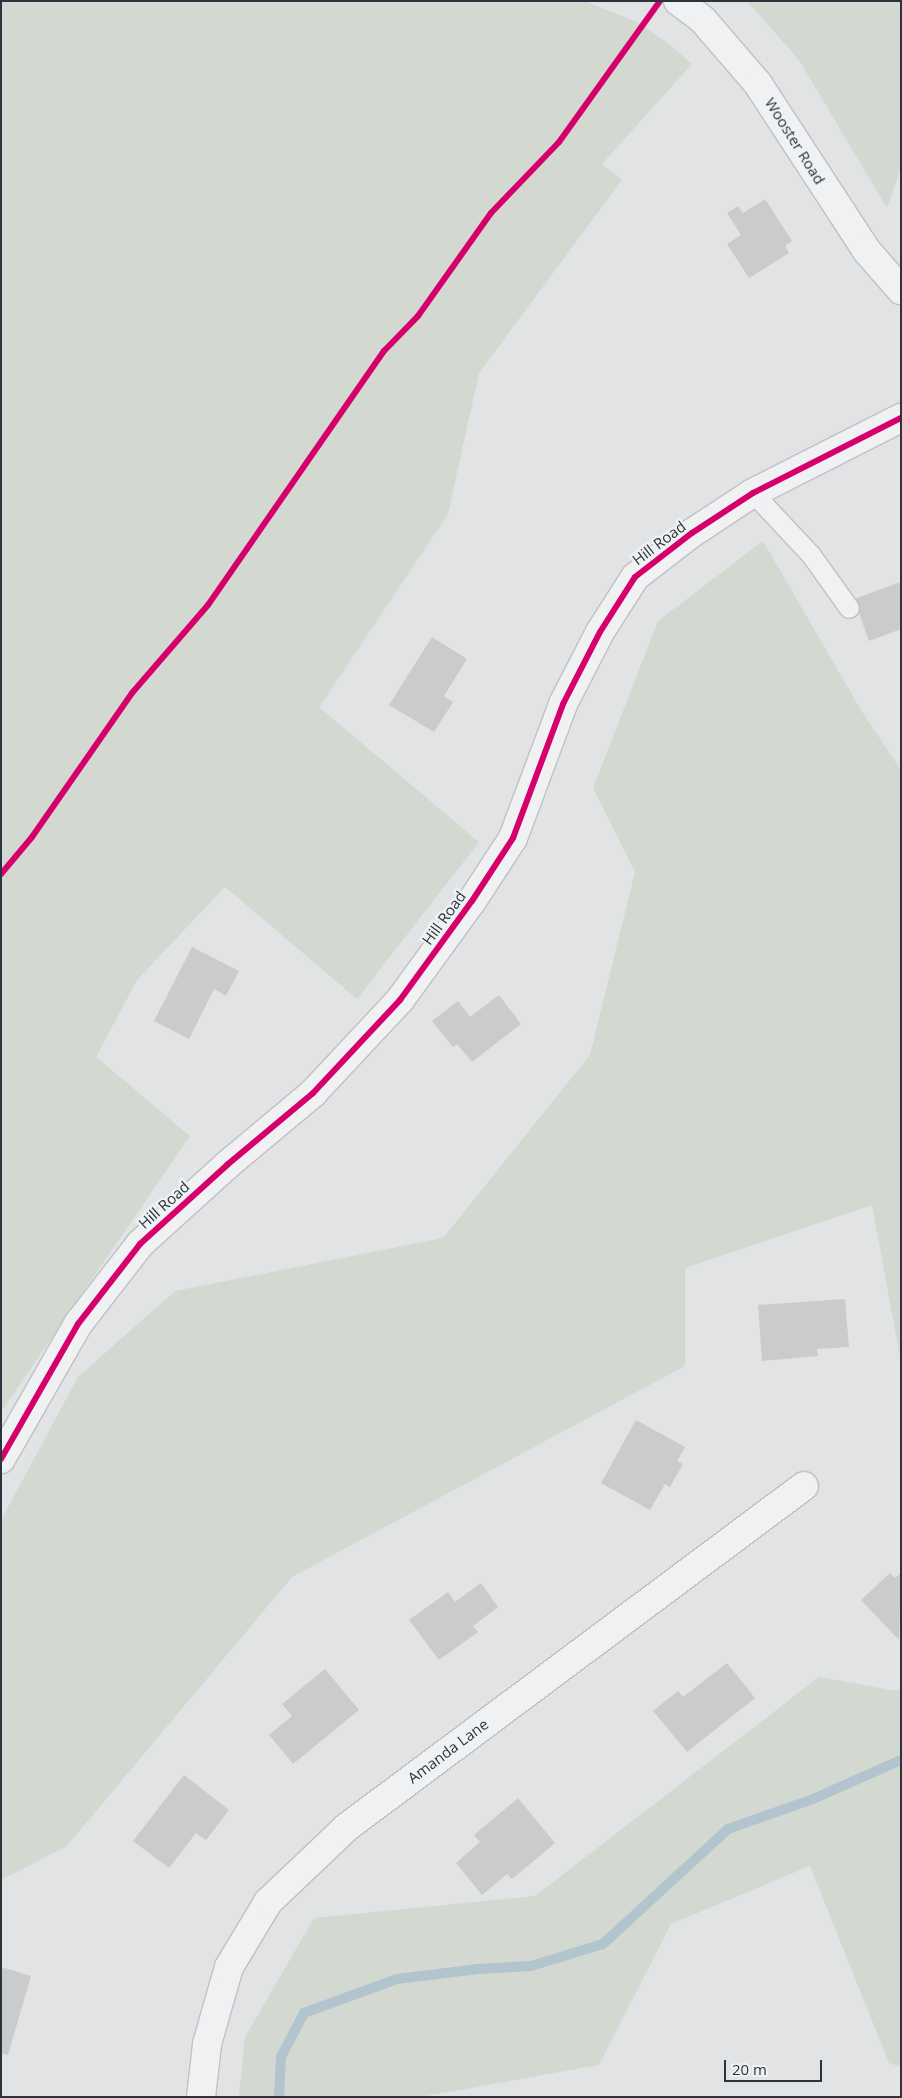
<!DOCTYPE html>
<html>
<head>
<meta charset="utf-8">
<style>
	body { margin:0 }
	#map { position:relative; width:902px; height:2098px; overflow:hidden; background:#e1e3e5; font-family:"Open Sans",sans-serif }
	div>[style] { position:absolute }
	.green>* { inset:0; background:#d3d9d1 }
	.stream>* { height:10px; margin:-5px; padding:0 5px; transform-origin:5px; border-radius:5px; background:#b2c4cd }
	.building>* { inset:0; background:#c9cbcd }
	.roads { filter:drop-shadow(1px 0 #bfc1c3) drop-shadow(-1px 0 #bfc1c3) drop-shadow(0 1px #bfc1c3) drop-shadow(0 -1px #bfc1c3) }
	.lane>* { height:19px; margin:-9.5px; padding:0 9.5px; transform-origin:9.5px; border-radius:9.5px; background:#f0f1f3 }
	.street>* { height:28px; margin:-14px; padding:0 14px; transform-origin:14px; border-radius:14px; background:#f0f1f3 }
	.cycleway>* { height:6px; margin:-3px; padding:0 3px; transform-origin:3px; border-radius:3px; background:#d6006c }
	span { translate:-50% -50%; white-space:nowrap; text-align:center; line-height:1.15; -webkit-text-stroke:5px #eff2f5; paint-order:stroke }
	.street-label { font-size:15px; color:#2a343c }
	.frame { position:absolute; inset:0; border:2px solid #2a343c; pointer-events:none }
	.scale { position:absolute; left:724px; top:2060px; width:98px; height:22px; box-sizing:border-box; border:2px solid #2a343c; border-top:0; padding-left:6px; font-size:15px; line-height:18px; white-space:nowrap; color:#2a343c; -webkit-text-stroke:4px #eff2f5; paint-order:stroke }
</style>
</head>
<body>
<div id="map">
	<div class="green">
		<div style="clip-path:polygon(1px 1px,585px 1px,639px 23px,669px 44px,692px 64px,602px 164px,622px 180px,479px 373px,448px 514px,319px 707px,479px 842px,357px 999px,225px 887px,137px 980px,96px 1057px,190px 1136px,1px 1412px)"></div>
		<div style="clip-path:polygon(747px 1px,901px 1px,901px 167px,887px 208px,799px 60px)"></div>
		<div style="clip-path:polygon(763px 541px,861px 710px,901px 770px,901px 1362px,872px 1205px,685px 1268px,685px 1366px,292px 1577px,67px 1846px,1px 1880px,1px 1520px,78px 1377px,175px 1291px,443px 1238px,590px 1055px,635px 872px,593px 788px,658px 621px)"></div>
		<div style="clip-path:polygon(819px 1677px,897px 1691px,901px 1688px,901px 2067px,889px 2063px,810px 1866px,671px 1924px,599px 2065px,420px 2097px,239px 2097px,245px 2037px,314px 1918px,535px 1896px)"></div>
	</div>
	<div class="stream">
		<div style="left:279px;top:2097px;width:40px;rotate:-87.1deg"></div>
		<div style="left:281px;top:2057px;width:50px;rotate:-62.4deg"></div>
		<div style="left:304px;top:2013px;width:99px;rotate:-20.1deg"></div>
		<div style="left:397px;top:1979px;width:82px;rotate:-7deg"></div>
		<div style="left:478px;top:1969px;width:53px;rotate:-3.2deg"></div>
		<div style="left:531px;top:1966px;width:75px;rotate:-17deg"></div>
		<div style="left:603px;top:1944px;width:170px;rotate:-42.6deg"></div>
		<div style="left:728px;top:1829px;width:90px;rotate:-19.4deg"></div>
		<div style="left:813px;top:1799px;width:96px;rotate:-23.9deg"></div>
	</div>
	<div class="building">
		<div style="clip-path:polygon(765px 199px,792px 241px,785px 246px,789px 253px,749px 278px,727px 244px,741px 235px,727px 213px,738px 206px,743px 213px)"></div>
		<div style="clip-path:polygon(901px 582px,901px 629px,869px 641px,854px 599px)"></div>
		<div style="clip-path:polygon(432px 637px,467px 659px,444px 696px,453px 702px,434px 732px,389px 705px)"></div>
		<div style="clip-path:polygon(192px 947px,239px 971px,226px 996px,214px 989px,189px 1039px,154px 1021px)"></div>
		<div style="clip-path:polygon(499px 995px,521px 1024px,472px 1062px,457px 1044px,453px 1047px,432px 1021px,458px 1001px,470px 1017px)"></div>
		<div style="clip-path:polygon(845px 1299px,849px 1347px,817px 1349px,818px 1356px,762px 1361px,758px 1305px)"></div>
		<div style="clip-path:polygon(636px 1420px,685px 1447px,677px 1461px,683px 1464px,670px 1487px,665px 1484px,650px 1510px,601px 1483px)"></div>
		<div style="clip-path:polygon(890px 1573px,895px 1578px,901px 1573px,899px 1640px,861px 1600px)"></div>
		<div style="clip-path:polygon(481px 1583px,498px 1607px,473px 1626px,478px 1632px,439px 1660px,409px 1620px,448px 1592px,455px 1602px)"></div>
		<div style="clip-path:polygon(727px 1663px,755px 1698px,687px 1752px,653px 1711px,678px 1691px,683px 1697px)"></div>
		<div style="clip-path:polygon(325px 1669px,359px 1710px,293px 1764px,269px 1735px,292px 1716px,282px 1704px)"></div>
		<div style="clip-path:polygon(184px 1775px,229px 1810px,206px 1840px,196px 1833px,169px 1868px,133px 1841px)"></div>
		<div style="clip-path:polygon(518px 1798px,555px 1843px,512px 1879px,507px 1874px,482px 1895px,456px 1863px,480px 1842px,474px 1835px)"></div>
		<div style="clip-path:polygon(1px 1967px,31px 1976px,8px 2055px,1px 2053px)"></div>
	</div>
	<div class="roads">
		<div class="lane">
			<div style="left:753px;top:493px;width:85px;rotate:46.9deg"></div>
			<div style="left:811px;top:555px;width:65px;rotate:54.4deg"></div>
		</div>
		<div class="street">
			<div style="left:678px;top:1px;width:31px;rotate:37deg"></div>
			<div style="left:703px;top:20px;width:84px;rotate:49.3deg"></div>
			<div style="left:758px;top:84px;width:199px;rotate:56.9deg"></div>
			<div style="left:867px;top:251px;width:52px;rotate:48.9deg"></div>
			<div style="left:1px;top:1459px;width:155px;rotate:-60.3deg"></div>
			<div style="left:78px;top:1324px;width:101px;rotate:-52.2deg"></div>
			<div style="left:140px;top:1244px;width:118px;rotate:-42.2deg"></div>
			<div style="left:227px;top:1165px;width:112px;rotate:-39.9deg"></div>
			<div style="left:313px;top:1093px;width:127px;rotate:-46.9deg"></div>
			<div style="left:400px;top:1000px;width:122px;rotate:-54deg"></div>
			<div style="left:472px;top:901px;width:75px;rotate:-56.9deg"></div>
			<div style="left:513px;top:838px;width:143px;rotate:-69.5deg"></div>
			<div style="left:563px;top:704px;width:81px;rotate:-62.8deg"></div>
			<div style="left:600px;top:632px;width:65px;rotate:-57.5deg"></div>
			<div style="left:635px;top:577px;width:72px;rotate:-37.7deg"></div>
			<div style="left:692px;top:533px;width:73px;rotate:-33.3deg"></div>
			<div style="left:753px;top:493px;width:166px;rotate:-26.9deg"></div>
			<div style="left:201px;top:2097px;width:53px;rotate:-83.5deg"></div>
			<div style="left:207px;top:2044px;width:80px;rotate:-74.1deg"></div>
			<div style="left:229px;top:1967px;width:76px;rotate:-59deg"></div>
			<div style="left:268px;top:1902px;width:109px;rotate:-43.5deg"></div>
			<div style="left:347px;top:1827px;width:570px;rotate:-36.73deg"></div>
		</div>
	</div>
	<div class="cycleway">
		<div style="left:1px;top:874px;width:48px;rotate:-50deg"></div>
		<div style="left:32px;top:837px;width:175px;rotate:-55.2deg"></div>
		<div style="left:132px;top:693px;width:116px;rotate:-49.2deg"></div>
		<div style="left:208px;top:605px;width:309px;rotate:-55.3deg"></div>
		<div style="left:384px;top:351px;width:49px;rotate:-45.8deg"></div>
		<div style="left:418px;top:316px;width:126px;rotate:-54.7deg"></div>
		<div style="left:491px;top:213px;width:98px;rotate:-46.2deg"></div>
		<div style="left:559px;top:142px;width:173px;rotate:-54.4deg"></div>
		<div style="left:1px;top:1459px;width:155px;rotate:-60.3deg"></div>
		<div style="left:78px;top:1324px;width:101px;rotate:-52.2deg"></div>
		<div style="left:140px;top:1244px;width:118px;rotate:-42.2deg"></div>
		<div style="left:227px;top:1165px;width:112px;rotate:-39.9deg"></div>
		<div style="left:313px;top:1093px;width:127px;rotate:-46.9deg"></div>
		<div style="left:400px;top:1000px;width:122px;rotate:-54deg"></div>
		<div style="left:472px;top:901px;width:75px;rotate:-56.9deg"></div>
		<div style="left:513px;top:838px;width:143px;rotate:-69.5deg"></div>
		<div style="left:563px;top:704px;width:81px;rotate:-62.8deg"></div>
		<div style="left:600px;top:632px;width:65px;rotate:-57.5deg"></div>
		<div style="left:635px;top:577px;width:72px;rotate:-37.7deg"></div>
		<div style="left:692px;top:533px;width:73px;rotate:-33.3deg"></div>
		<div style="left:753px;top:493px;width:166px;rotate:-26.9deg"></div>
	</div>
	<div class="street-label">
		<span style="left:795px;top:141px;rotate:58deg">Wooster Road</span>
		<span style="left:659px;top:543px;rotate:-37deg">Hill Road</span>
		<span style="left:444px;top:918px;rotate:-54deg">Hill Road</span>
		<span style="left:164px;top:1205px;rotate:-42deg">Hill Road</span>
		<span style="left:448px;top:1751px;rotate:-37deg">Amanda Lane</span>
	</div>
	<div class="frame"></div>
	<div class="scale">20 m</div>
</div>
</body>
</html>
